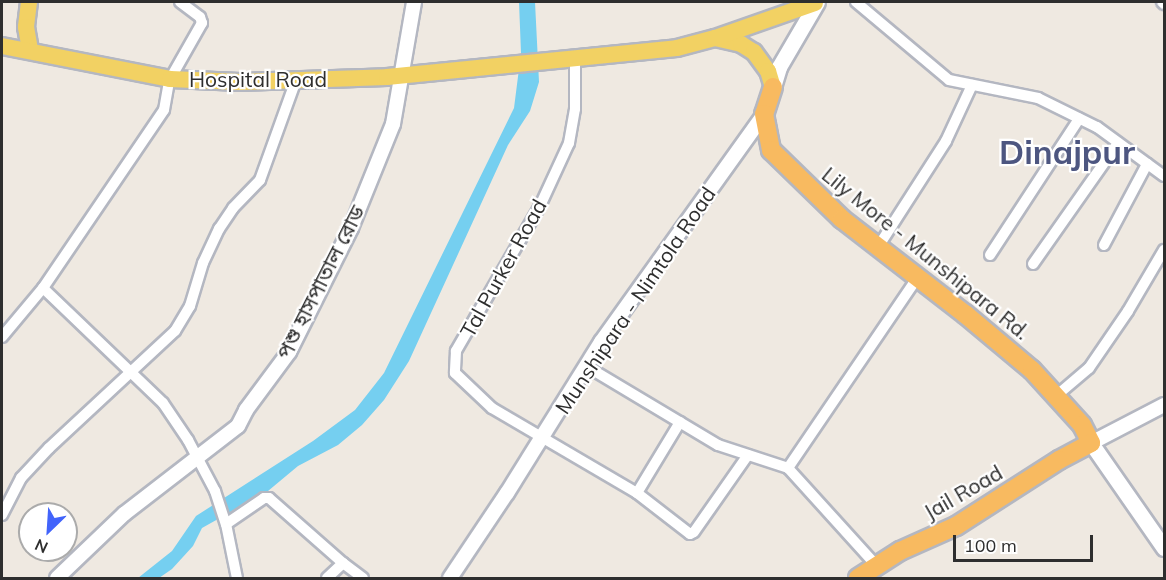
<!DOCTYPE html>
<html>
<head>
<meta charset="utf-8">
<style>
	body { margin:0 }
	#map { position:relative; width:1166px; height:580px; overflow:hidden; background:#efe9e1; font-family:Mulish,"Noto Sans Bengali",sans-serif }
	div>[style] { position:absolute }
	.water>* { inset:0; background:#75cff0 }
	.roads { filter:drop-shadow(2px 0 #b4b7c1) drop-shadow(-2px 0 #b4b7c1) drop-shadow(0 2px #b4b7c1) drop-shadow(0 -2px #b4b7c1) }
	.minor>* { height:10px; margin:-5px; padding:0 5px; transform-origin:5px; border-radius:5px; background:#fff }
	.tertiary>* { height:14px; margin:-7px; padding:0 7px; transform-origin:7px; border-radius:7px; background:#fff }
	.secondary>* { height:15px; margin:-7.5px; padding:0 7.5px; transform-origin:7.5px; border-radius:7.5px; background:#fff }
	.primary>* { height:16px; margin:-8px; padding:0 8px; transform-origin:8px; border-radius:8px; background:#f2d163 }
	.trunk>* { height:18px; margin:-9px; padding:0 9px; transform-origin:9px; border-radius:9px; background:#f8ba60 }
	span { translate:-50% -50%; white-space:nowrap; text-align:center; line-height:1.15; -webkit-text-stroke:4.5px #fff; paint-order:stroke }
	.street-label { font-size:21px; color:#2e2e2e }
	.town-label { font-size:33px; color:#4d5680; font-weight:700 }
	.frame { position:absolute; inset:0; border:3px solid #2e2e2e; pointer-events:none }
	.north { position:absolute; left:18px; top:502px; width:60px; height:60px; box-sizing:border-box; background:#fff; border:2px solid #ababab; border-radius:50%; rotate:205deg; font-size:16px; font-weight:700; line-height:24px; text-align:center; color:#2e2e2e }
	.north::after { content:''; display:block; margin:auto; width:21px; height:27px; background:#4264fb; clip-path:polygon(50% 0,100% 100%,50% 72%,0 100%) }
	.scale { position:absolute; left:953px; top:535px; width:140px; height:27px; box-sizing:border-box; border:3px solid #2e2e2e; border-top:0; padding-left:8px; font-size:18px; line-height:21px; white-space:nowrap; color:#2e2e2e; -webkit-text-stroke:4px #fff; paint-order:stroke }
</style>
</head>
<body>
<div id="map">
	<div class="water">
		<div style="clip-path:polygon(519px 2px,535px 2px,539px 82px,530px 111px,508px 145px,409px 361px,384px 400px,362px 425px,338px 445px,298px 466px,268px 491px,202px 528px,193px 546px,172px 569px,159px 578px,138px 578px,172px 551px,196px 516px,313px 441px,355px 410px,384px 373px,514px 108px,521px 53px)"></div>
	</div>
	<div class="roads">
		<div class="minor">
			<div style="left:856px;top:2px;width:121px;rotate:40deg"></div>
			<div style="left:949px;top:80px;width:91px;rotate:11.4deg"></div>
			<div style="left:1038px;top:98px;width:66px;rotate:26.2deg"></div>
			<div style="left:1097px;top:127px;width:83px;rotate:36.2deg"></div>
			<div style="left:1162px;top:2px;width:3px;rotate:45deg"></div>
			<div style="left:575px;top:59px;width:50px;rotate:90deg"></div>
			<div style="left:575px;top:109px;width:35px;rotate:100deg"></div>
			<div style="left:569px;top:143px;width:69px;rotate:114.7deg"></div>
			<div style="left:540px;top:206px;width:168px;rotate:120.1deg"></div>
			<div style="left:456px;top:351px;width:22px;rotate:93deg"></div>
			<div style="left:455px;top:373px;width:51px;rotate:43.4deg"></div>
			<div style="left:492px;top:408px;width:168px;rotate:30.4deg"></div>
			<div style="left:637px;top:493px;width:67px;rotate:37.7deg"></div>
			<div style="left:690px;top:534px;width:4px;rotate:-27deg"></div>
			<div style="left:694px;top:532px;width:94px;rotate:-55deg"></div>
			<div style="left:1104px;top:245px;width:92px;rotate:-62deg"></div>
			<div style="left:878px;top:247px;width:126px;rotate:-57.3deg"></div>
			<div style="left:946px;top:141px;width:62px;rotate:-65.1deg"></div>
			<div style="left:990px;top:255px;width:163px;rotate:-56.8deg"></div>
			<div style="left:1033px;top:264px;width:148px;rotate:-54.9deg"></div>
			<div style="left:43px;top:288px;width:166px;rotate:43.8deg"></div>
			<div style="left:163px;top:403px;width:45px;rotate:56deg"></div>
			<div style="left:188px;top:440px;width:58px;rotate:62.1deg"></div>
			<div style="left:215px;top:491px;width:35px;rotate:72deg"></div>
			<div style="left:226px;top:524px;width:55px;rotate:78.5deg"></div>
			<div style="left:2px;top:337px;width:64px;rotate:-50.1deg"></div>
			<div style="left:43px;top:288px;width:215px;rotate:-55.8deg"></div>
			<div style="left:164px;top:110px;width:29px;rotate:-80deg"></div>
			<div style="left:169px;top:81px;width:67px;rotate:-60.4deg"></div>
			<div style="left:202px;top:23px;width:6px;rotate:-108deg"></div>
			<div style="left:200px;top:17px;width:25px;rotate:-143deg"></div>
			<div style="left:586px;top:366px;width:154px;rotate:30.9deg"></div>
			<div style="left:718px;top:445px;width:74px;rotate:18.2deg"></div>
			<div style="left:788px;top:468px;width:131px;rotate:47.8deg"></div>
			<div style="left:1056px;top:396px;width:43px;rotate:-40.3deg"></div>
			<div style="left:1089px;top:368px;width:69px;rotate:-55.6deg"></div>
			<div style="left:1128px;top:311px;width:71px;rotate:-59.5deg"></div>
			<div style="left:788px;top:468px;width:231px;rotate:-55.8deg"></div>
			<div style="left:637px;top:493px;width:83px;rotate:-58.8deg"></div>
			<div style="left:2px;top:515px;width:42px;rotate:-62.8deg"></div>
			<div style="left:21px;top:478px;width:41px;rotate:-47deg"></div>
			<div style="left:49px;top:448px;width:172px;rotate:-42.9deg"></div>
			<div style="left:175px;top:331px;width:29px;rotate:-59deg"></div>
			<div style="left:190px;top:306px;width:45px;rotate:-73.2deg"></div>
			<div style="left:203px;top:263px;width:38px;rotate:-65deg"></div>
			<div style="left:219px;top:229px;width:25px;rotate:-56deg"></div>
			<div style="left:233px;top:208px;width:39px;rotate:-46deg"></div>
			<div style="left:260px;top:180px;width:106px;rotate:-70.2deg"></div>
			<div style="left:226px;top:524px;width:46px;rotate:-34.4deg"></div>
			<div style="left:264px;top:498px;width:5px"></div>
			<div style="left:269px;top:498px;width:98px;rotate:41.3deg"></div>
			<div style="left:327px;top:578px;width:22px;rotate:-43deg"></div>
			<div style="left:343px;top:563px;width:25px;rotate:37deg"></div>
		</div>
		<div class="tertiary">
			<div style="left:1091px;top:443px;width:82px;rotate:-27.5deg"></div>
			<div style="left:57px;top:578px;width:93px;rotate:-43.7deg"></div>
			<div style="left:124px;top:514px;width:144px;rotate:-37.7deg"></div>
			<div style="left:238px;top:426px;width:18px;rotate:-63deg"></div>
			<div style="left:246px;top:410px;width:72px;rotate:-53.4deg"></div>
			<div style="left:289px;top:352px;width:139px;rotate:-63.4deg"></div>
			<div style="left:351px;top:228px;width:112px;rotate:-68deg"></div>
			<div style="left:393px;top:124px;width:124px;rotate:-80.2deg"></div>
			<div style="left:450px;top:578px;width:102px;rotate:-56.2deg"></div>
			<div style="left:507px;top:493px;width:178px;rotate:-58.1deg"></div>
			<div style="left:601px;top:342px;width:280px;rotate:-54.4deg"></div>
		</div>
		<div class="secondary">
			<div style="left:773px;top:87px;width:21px;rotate:-73deg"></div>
			<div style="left:779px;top:67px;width:75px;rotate:-59.7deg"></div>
			<div style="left:1091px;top:443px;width:128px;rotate:55.2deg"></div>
		</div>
		<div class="primary">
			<div style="left:29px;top:2px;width:25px;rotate:97deg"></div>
			<div style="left:26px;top:27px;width:23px;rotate:80deg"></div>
			<div style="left:715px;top:38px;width:27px;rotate:13deg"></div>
			<div style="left:741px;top:44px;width:15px;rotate:32deg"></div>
			<div style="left:754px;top:52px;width:24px;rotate:54deg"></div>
			<div style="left:768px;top:71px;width:17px;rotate:73deg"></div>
			<div style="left:2px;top:46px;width:171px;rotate:11.1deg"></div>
			<div style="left:170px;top:79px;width:70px;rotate:2.5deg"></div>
			<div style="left:240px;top:82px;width:147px;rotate:-1.9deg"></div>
			<div style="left:387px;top:77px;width:291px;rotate:-5.7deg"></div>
			<div style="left:677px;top:48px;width:39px;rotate:-15deg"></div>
			<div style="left:715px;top:38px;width:106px;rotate:-19.3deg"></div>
		</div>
		<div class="trunk">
			<div style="left:773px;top:87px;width:28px;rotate:108deg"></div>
			<div style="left:764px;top:114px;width:37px;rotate:79deg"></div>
			<div style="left:771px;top:150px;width:99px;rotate:44.2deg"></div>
			<div style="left:842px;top:219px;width:155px;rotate:37.7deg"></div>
			<div style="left:965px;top:314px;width:87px;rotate:39.9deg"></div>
			<div style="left:1032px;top:370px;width:74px;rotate:47.7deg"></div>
			<div style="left:1082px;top:425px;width:20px;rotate:63deg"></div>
			<div style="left:1091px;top:443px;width:36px;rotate:152deg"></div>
			<div style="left:1059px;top:460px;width:122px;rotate:147.3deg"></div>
			<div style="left:956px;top:526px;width:61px;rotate:155.9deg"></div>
			<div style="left:900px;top:551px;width:50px;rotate:147.3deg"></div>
		</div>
	</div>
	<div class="street-label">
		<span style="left:258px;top:79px">Hospital Road</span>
		<span style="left:926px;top:253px;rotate:39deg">Lily More - Munshipara Rd.</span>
		<span style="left:503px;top:268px;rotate:-61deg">Tal Purker Road</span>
		<span style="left:320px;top:282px;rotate:-63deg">পশু হাসপাতাল রোড</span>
		<span style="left:635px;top:300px;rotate:-56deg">Munshipara - Nimtola Road</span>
		<span style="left:963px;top:492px;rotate:-30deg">Jail Road</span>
	</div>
	<div class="town-label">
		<span style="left:1067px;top:152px">Dinajpur</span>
	</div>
	<div class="frame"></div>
	<div class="north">N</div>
	<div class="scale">100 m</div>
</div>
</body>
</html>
